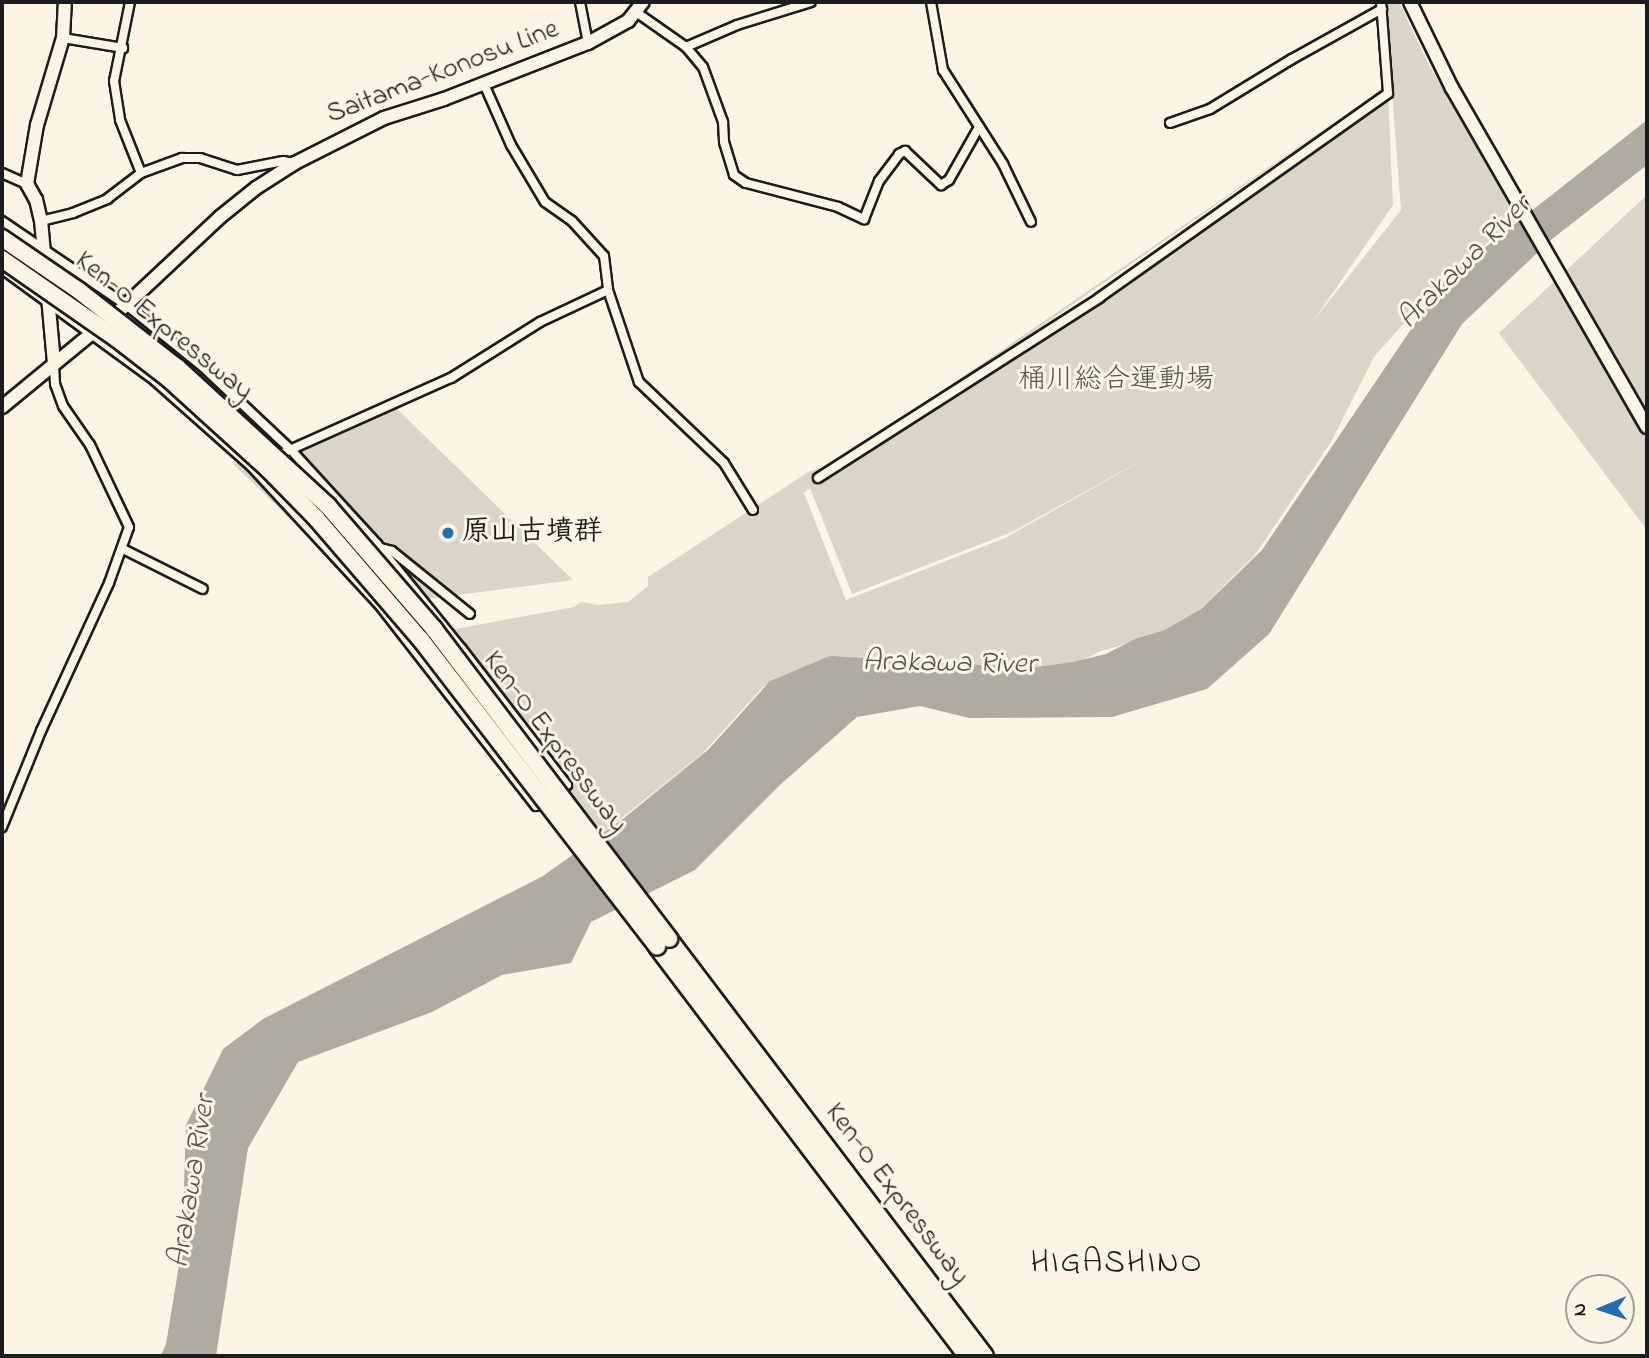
<!DOCTYPE html>
<html>
<head>
<meta charset="utf-8">
<style>
	body { margin:0 }
	#map { position:relative; width:1649px; height:1358px; overflow:hidden; background:#fcf5e5; font-family:"Indie Flower","Klee One",sans-serif }
	div>[style] { position:absolute }
	.green>* { inset:0; background:#dbd5c8 }
	.water>* { inset:0; background:#b0aba1 }
	.roads { filter:drop-shadow(2px 0 #1c1c1c) drop-shadow(-2px 0 #1c1c1c) drop-shadow(0 2px #1c1c1c) drop-shadow(0 -2px #1c1c1c) }
	.street>* { height:8px; margin:-4px; padding:0 4px; transform-origin:4px; border-radius:4px; background:#fcf5e5 }
	.secondary>* { height:12px; margin:-6px; padding:0 6px; transform-origin:6px; border-radius:6px; background:#fcf5e5 }
	.primary>* { height:12px; margin:-6px; padding:0 6px; transform-origin:6px; border-radius:6px; background:#fcf5e5 }
	.highway>* { height:16px; margin:-8px; padding:0 8px; transform-origin:8px; border-radius:8px; background:#fcf5e5 }
	.bridges { filter:drop-shadow(2px 0 #1c1c1c) drop-shadow(-2px 0 #1c1c1c) drop-shadow(0 2px #1c1c1c) drop-shadow(0 -2px #1c1c1c) }
	.highway-bridge>* { height:16px; margin:-8px; padding:0 8px; transform-origin:8px; border-radius:8px; background:#fcf5e5 }
	.dots>* { width:19px; height:19px; translate:-50% -50%; box-sizing:border-box; border:4px solid #fcf5e5; border-radius:50% }
	span { translate:-50% -50%; white-space:nowrap; text-align:center; line-height:1.15; -webkit-text-stroke:6px #fcf5e5; paint-order:stroke }
	.street-label { font-size:28px; color:#1c1c1c }
	.park-label { font-size:28px; color:#555450 }
	.poi-label { font-size:28px; color:#1c1c1c; font-weight:700 }
	.left { translate:0 -50%; text-align:left }
	.water-label { font-size:30px; color:#575551; font-style:italic }
	.quarter-label { font-size:32px; color:#1c1c1c; letter-spacing:2px }
	.frame { position:absolute; inset:0; border:4px solid #1c1c1c; pointer-events:none }
	.north { position:absolute; left:1565px; top:1274px; width:70px; height:70px; box-sizing:border-box; background:#fcf5e5; border:2px solid #a29e95; border-radius:50%; rotate:268deg; font-size:19px; font-weight:700; line-height:28px; text-align:center; color:#1c1c1c }
	.north::after { content:''; display:block; margin:auto; width:24px; height:32px; background:#1f6fb2; clip-path:polygon(50% 0,100% 100%,50% 72%,0 100%) }
</style>
</head>
<body>
<div id="map">
	<div class="green">
		<div style="clip-path:polygon(evenodd,1385px 2px,1399px 2px,1427px 61px,1517px 218px,1438px 285px,1374px 357px,1331px 442px,1255px 555px,1194px 615px,1158px 635px,1101px 651px,1066px 668px,1023px 673px,823px 662px,763px 687px,702px 754px,595px 839px,455px 629px,574px 607px,581px 602px,598px 605px,628px 602px,648px 586px,648px 577px,808px 472px,834px 464px,869px 441px,1387px 86px,848px 461px,1099px 298px,1388px 93px,1393px 205px,1314px 320px,1401px 210px,1385px 2px,1153px 454px,1005px 538px,846px 600px,804px 493px,810px 488px,852px 594px,1012px 532px,1153px 454px)"></div>
		<div style="clip-path:polygon(1647px 195px,1647px 530px,1499px 333px)"></div>
		<div style="clip-path:polygon(393px 405px,573px 580px,380px 605px,233px 464px)"></div>
	</div>
	<div class="water">
		<div style="clip-path:polygon(1647px 120px,1647px 165px,1552px 239px,1462px 324px,1269px 634px,1207px 689px,1112px 717px,969px 718px,920px 706px,857px 717px,781px 784px,695px 870px,591px 922px,571px 963px,502px 975px,432px 1012px,298px 1062px,248px 1148px,216px 1356px,161px 1356px,166px 1344px,182px 1247px,186px 1125px,223px 1049px,263px 1019px,543px 876px,624px 818px,709px 749px,770px 681px,830px 656px,1030px 668px,1073px 662px,1106px 654px,1135px 639px,1165px 630px,1201px 609px,1262px 550px,1445px 279px)"></div>
	</div>
	<div class="roads">
		<div class="street">
			<div style="left:130px;top:2px;width:81px;rotate:101.4deg"></div>
			<div style="left:114px;top:81px;width:39px;rotate:81deg"></div>
			<div style="left:120px;top:120px;width:57px;rotate:68.4deg"></div>
			<div style="left:580px;top:2px;width:42px;rotate:79deg"></div>
			<div style="left:931px;top:2px;width:69px;rotate:80deg"></div>
			<div style="left:943px;top:70px;width:112px;rotate:57.4deg"></div>
			<div style="left:1003px;top:164px;width:64px;rotate:64.2deg"></div>
			<div style="left:636px;top:12px;width:61px;rotate:35deg"></div>
			<div style="left:686px;top:47px;width:26px;rotate:50deg"></div>
			<div style="left:703px;top:67px;width:59px;rotate:70deg"></div>
			<div style="left:723px;top:122px;width:20px;rotate:87deg"></div>
			<div style="left:724px;top:142px;width:34px;rotate:73deg"></div>
			<div style="left:734px;top:175px;width:14px;rotate:34deg"></div>
			<div style="left:746px;top:183px;width:95px;rotate:14.6deg"></div>
			<div style="left:838px;top:207px;width:29px;rotate:25deg"></div>
			<div style="left:864px;top:219px;width:41px;rotate:-68.5deg"></div>
			<div style="left:879px;top:181px;width:34px;rotate:-53deg"></div>
			<div style="left:899px;top:154px;width:7px;rotate:-27deg"></div>
			<div style="left:905px;top:151px;width:50px;rotate:43.4deg"></div>
			<div style="left:941px;top:185px;width:9px;rotate:-32deg"></div>
			<div style="left:949px;top:180px;width:61px;rotate:-60.5deg"></div>
			<div style="left:63px;top:38px;width:61px;rotate:9.5deg"></div>
			<div style="left:686px;top:47px;width:56px;rotate:-23.3deg"></div>
			<div style="left:737px;top:25px;width:77px;rotate:-17.3deg"></div>
			<div style="left:484px;top:84px;width:67px;rotate:66.1deg"></div>
			<div style="left:511px;top:145px;width:66px;rotate:59.2deg"></div>
			<div style="left:545px;top:202px;width:33px;rotate:35deg"></div>
			<div style="left:572px;top:221px;width:47px;rotate:47.6deg"></div>
			<div style="left:604px;top:256px;width:34px;rotate:83deg"></div>
			<div style="left:608px;top:290px;width:97px;rotate:71.4deg"></div>
			<div style="left:639px;top:382px;width:117px;rotate:43.6deg"></div>
			<div style="left:724px;top:463px;width:55px;rotate:58.3deg"></div>
			<div style="left:1170px;top:123px;width:42px;rotate:-19.3deg"></div>
			<div style="left:1210px;top:109px;width:96px;rotate:-31.4deg"></div>
			<div style="left:1292px;top:59px;width:103px;rotate:-29.1deg"></div>
			<div style="left:2px;top:173px;width:27px;rotate:24deg"></div>
			<div style="left:2px;top:221px;width:150px;rotate:34.1deg"></div>
			<div style="left:126px;top:305px;width:99px;rotate:38.8deg"></div>
			<div style="left:203px;top:367px;width:121px;rotate:43.3deg"></div>
			<div style="left:291px;top:450px;width:127px;rotate:47.5deg"></div>
			<div style="left:377px;top:544px;width:134px;rotate:51.1deg"></div>
			<div style="left:461px;top:648px;width:173px;rotate:52.3deg"></div>
			<div style="left:567px;top:785px;width:13px;rotate:148deg"></div>
			<div style="left:41px;top:221px;width:33px;rotate:-14deg"></div>
			<div style="left:73px;top:213px;width:37px;rotate:-22deg"></div>
			<div style="left:107px;top:199px;width:43px;rotate:-37.4deg"></div>
			<div style="left:141px;top:173px;width:44px;rotate:-20.1deg"></div>
			<div style="left:182px;top:158px;width:18px"></div>
			<div style="left:200px;top:158px;width:39px;rotate:18deg"></div>
			<div style="left:237px;top:170px;width:47px;rotate:-11.1deg"></div>
			<div style="left:283px;top:161px;width:12px;rotate:9deg"></div>
			<div style="left:2px;top:269px;width:188px;rotate:36.1deg"></div>
			<div style="left:154px;top:380px;width:130px;rotate:41.6deg"></div>
			<div style="left:251px;top:466px;width:192px;rotate:47.3deg"></div>
			<div style="left:381px;top:607px;width:252px;rotate:52.1deg"></div>
			<div style="left:536px;top:806px;width:12px;rotate:-31deg"></div>
			<div style="left:274px;top:457px;width:194px;rotate:-24.1deg"></div>
			<div style="left:451px;top:378px;width:105px;rotate:-32.2deg"></div>
			<div style="left:540px;top:322px;width:75px;rotate:-25.2deg"></div>
			<div style="left:818px;top:478px;width:334px;rotate:-32.6deg"></div>
			<div style="left:1099px;top:298px;width:354px;rotate:-35.3deg"></div>
			<div style="left:1388px;top:93px;width:91px;rotate:-94.4deg"></div>
			<div style="left:381px;top:548px;width:11px;rotate:15deg"></div>
			<div style="left:392px;top:551px;width:100px;rotate:38.9deg"></div>
			<div style="left:123px;top:549px;width:89px;rotate:26.6deg"></div>
			<div style="left:2px;top:827px;width:104px;rotate:-67.9deg"></div>
			<div style="left:41px;top:731px;width:163px;rotate:-65.3deg"></div>
			<div style="left:109px;top:583px;width:59px;rotate:-70.3deg"></div>
			<div style="left:129px;top:527px;width:91px;rotate:-115.4deg"></div>
			<div style="left:90px;top:445px;width:47px;rotate:-124.7deg"></div>
			<div style="left:63px;top:406px;width:23px;rotate:-110deg"></div>
			<div style="left:55px;top:384px;width:21px;rotate:-93deg"></div>
		</div>
		<div class="secondary">
			<div style="left:54px;top:363px;width:143px;rotate:-95.2deg"></div>
			<div style="left:41px;top:221px;width:22px;rotate:-103deg"></div>
			<div style="left:36px;top:200px;width:18px;rotate:-119deg"></div>
			<div style="left:27px;top:184px;width:60px;rotate:-80.4deg"></div>
			<div style="left:37px;top:125px;width:91px;rotate:-73.4deg"></div>
			<div style="left:63px;top:38px;width:36px;rotate:-87deg"></div>
		</div>
		<div class="primary">
			<div style="left:1410px;top:2px;width:96px;rotate:64deg"></div>
			<div style="left:1452px;top:88px;width:391px;rotate:60.1deg"></div>
			<div style="left:2px;top:407px;width:161px;rotate:-39.4deg"></div>
			<div style="left:126px;top:305px;width:129px;rotate:-43.1deg"></div>
			<div style="left:220px;top:217px;width:46px;rotate:-38.9deg"></div>
			<div style="left:256px;top:188px;width:46px;rotate:-32.7deg"></div>
			<div style="left:295px;top:163px;width:100px;rotate:-26.8deg"></div>
			<div style="left:384px;top:118px;width:63px;rotate:-17.6deg"></div>
			<div style="left:444px;top:99px;width:155px;rotate:-21.3deg"></div>
			<div style="left:588px;top:43px;width:46px;rotate:-28.8deg"></div>
			<div style="left:628px;top:21px;width:24px;rotate:-52deg"></div>
		</div>
		<div class="highway">
			<div style="left:669px;top:939px;width:523px;rotate:52.85deg"></div>
			<div style="left:657px;top:947px;width:513px;rotate:52.84deg"></div>
		</div>
	</div>
	<div class="bridges">
		<div class="highway-bridge">
			<div style="left:2px;top:238px;width:92px;rotate:34.4deg"></div>
			<div style="left:78px;top:290px;width:127px;rotate:38deg"></div>
			<div style="left:178px;top:368px;width:204px;rotate:42.6deg"></div>
			<div style="left:328px;top:506px;width:162px;rotate:49.2deg"></div>
			<div style="left:434px;top:629px;width:389px;rotate:52.8deg"></div>
			<div style="left:2px;top:259px;width:140px;rotate:34.8deg"></div>
			<div style="left:117px;top:339px;width:67px;rotate:37.7deg"></div>
			<div style="left:170px;top:380px;width:134px;rotate:42.3deg"></div>
			<div style="left:269px;top:470px;width:67px;rotate:45.6deg"></div>
			<div style="left:316px;top:518px;width:161px;rotate:49.3deg"></div>
			<div style="left:421px;top:640px;width:387px;rotate:52.4deg"></div>
		</div>
	</div>
	<div class="dots">
		<div style="left:448px;top:533px;background:#1f6fb2"></div>
	</div>
	<div class="street-label">
		<span style="left:443px;top:73px;rotate:-21deg">Saitama-Konosu Line</span>
		<span style="left:163px;top:327px;rotate:39deg">Ken-O Expressway</span>
		<span style="left:554px;top:743px;rotate:53deg">Ken-O Expressway</span>
		<span style="left:896px;top:1195px;rotate:53deg">Ken-O Expressway</span>
	</div>
	<div class="park-label">
		<span style="left:1116px;top:381px">桶川総合運動場</span>
	</div>
	<div class="poi-label">
		<span class="left" style="left:462px;top:533px">原山古墳群</span>
	</div>
	<div class="water-label">
		<span style="left:1465px;top:263px;rotate:-45deg">Arakawa River</span>
		<span style="left:949px;top:664px;rotate:1deg">Arakawa River</span>
		<span style="left:193px;top:1182px;rotate:-81deg">Arakawa River</span>
	</div>
	<div class="quarter-label">
		<span style="left:1117px;top:1264px">HIGASHINO</span>
	</div>
	<div class="frame"></div>
	<div class="north">N</div>
</div>
</body>
</html>
